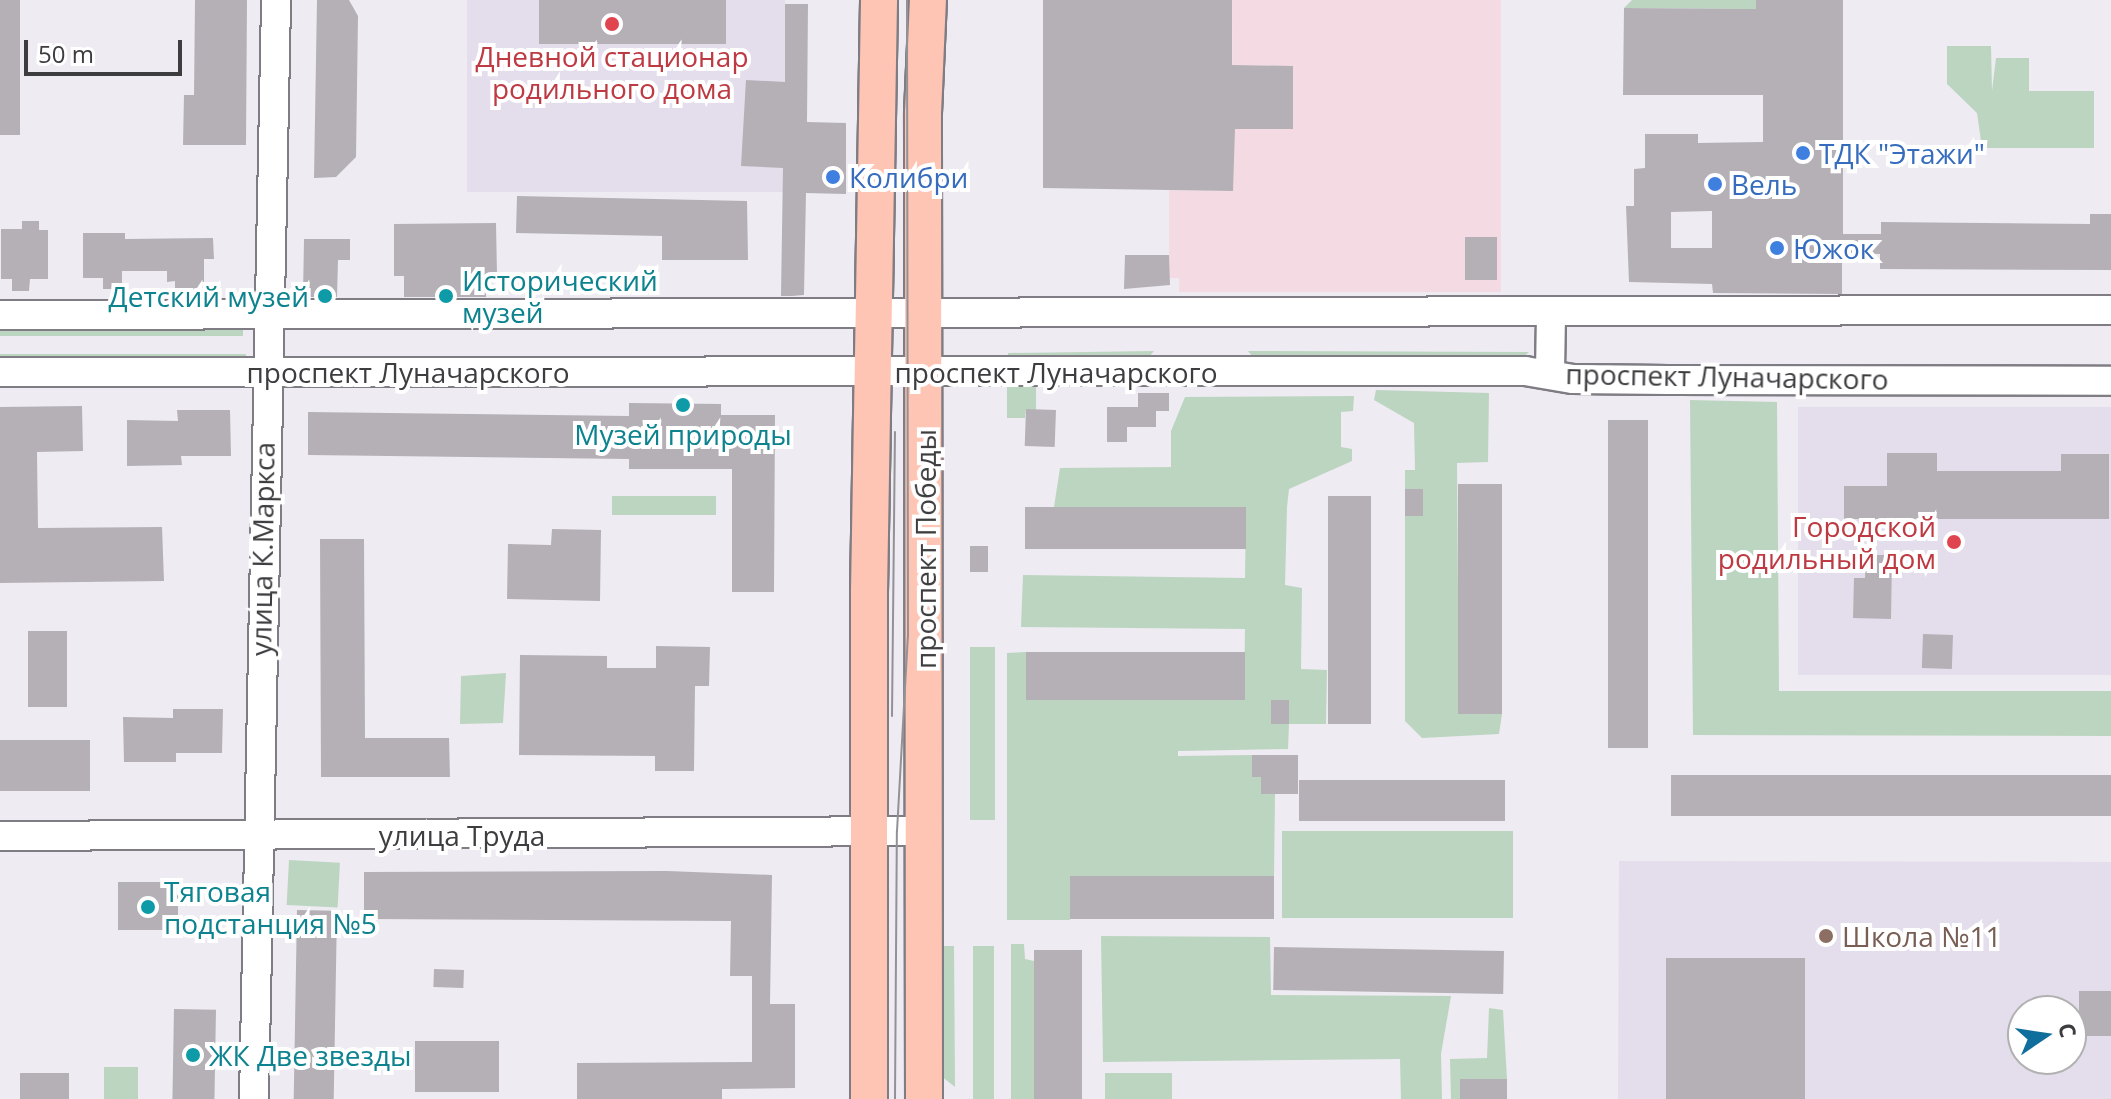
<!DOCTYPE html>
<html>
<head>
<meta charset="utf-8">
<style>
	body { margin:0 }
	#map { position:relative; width:2111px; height:1099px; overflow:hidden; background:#eeebf2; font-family:"Open Sans",sans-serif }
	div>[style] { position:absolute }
	.commercial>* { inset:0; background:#f4dbe3 }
	.built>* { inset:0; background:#e4ddeb; transform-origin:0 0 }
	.green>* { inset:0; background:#bcd5c0; transform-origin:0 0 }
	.building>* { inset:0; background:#b4b0b6; transform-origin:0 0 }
	.roads { filter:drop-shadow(2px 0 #7f7c83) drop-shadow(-2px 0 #7f7c83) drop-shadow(0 2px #7f7c83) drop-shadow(0 -2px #7f7c83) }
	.minor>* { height:28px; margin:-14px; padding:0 14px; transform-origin:14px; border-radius:14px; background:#fff }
	.major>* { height:36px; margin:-18px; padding:0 18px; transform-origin:18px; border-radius:18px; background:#fec5b5 }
	.tram>* { height:2px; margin:-1px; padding:0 1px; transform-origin:1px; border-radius:1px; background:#939196 }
	.dots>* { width:22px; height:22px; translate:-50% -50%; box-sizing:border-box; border:4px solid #fff; border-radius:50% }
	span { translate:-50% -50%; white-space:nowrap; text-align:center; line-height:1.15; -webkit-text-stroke:8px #fff; paint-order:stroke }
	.health-label { font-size:28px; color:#be3a42 }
	.right { translate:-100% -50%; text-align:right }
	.shop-label { font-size:28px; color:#366cbe }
	.left { translate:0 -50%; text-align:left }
	.culture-label { font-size:28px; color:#0d838f }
	.street-label { font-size:28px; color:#3d3c3f }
	.education-label { font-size:28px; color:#785e54 }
	.north { position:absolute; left:2007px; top:995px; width:80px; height:80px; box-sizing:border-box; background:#fff; border:2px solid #b1b1b2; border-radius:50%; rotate:77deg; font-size:22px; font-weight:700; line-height:32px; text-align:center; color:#3d3c3f }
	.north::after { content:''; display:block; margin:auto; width:28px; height:36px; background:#106e9c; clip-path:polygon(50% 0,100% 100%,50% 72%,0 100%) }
	.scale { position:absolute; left:24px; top:40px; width:158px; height:36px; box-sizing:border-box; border:4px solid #3d3c3f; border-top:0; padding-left:10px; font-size:24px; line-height:28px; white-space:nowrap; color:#3d3c3f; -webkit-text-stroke:6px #fff; paint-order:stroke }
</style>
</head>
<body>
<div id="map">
	<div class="commercial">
		<div style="clip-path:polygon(1232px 0,1501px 0,1501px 292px,1179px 292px,1179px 278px,1169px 278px,1169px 190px,1233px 191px)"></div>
	</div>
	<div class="built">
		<div style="left:467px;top:0;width:318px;height:192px"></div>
		<div style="left:1798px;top:407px;width:313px;height:268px"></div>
		<div style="clip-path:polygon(evenodd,1619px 861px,2111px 862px,2111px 1099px,1618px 1099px,1619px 861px,2023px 1011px,2071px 1011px,2071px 1059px,2023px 1059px,2023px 1011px)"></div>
	</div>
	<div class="green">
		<div style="clip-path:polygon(1632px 0,1756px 0,1756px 9px,1624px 8px)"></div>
		<div style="clip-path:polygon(1947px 46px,1991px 46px,1992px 91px,1996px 58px,2029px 58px,2029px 91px,2094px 91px,2094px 148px,1982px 148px,1977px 113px,1947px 84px)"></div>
		<div style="left:0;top:322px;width:243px;height:14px"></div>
		<div style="clip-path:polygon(1154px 351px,1143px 364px,1008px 364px,1008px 353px)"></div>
		<div style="clip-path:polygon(1248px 351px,1529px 352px,1517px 363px,1258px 364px)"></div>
		<div style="clip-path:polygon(0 354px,246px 354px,246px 366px,0 364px)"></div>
		<div style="clip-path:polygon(1007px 386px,1036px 387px,1036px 410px,1026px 409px,1025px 418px,1007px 418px)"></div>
		<div style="clip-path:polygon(1376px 390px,1489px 393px,1488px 462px,1457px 463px,1459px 713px,1502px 714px,1499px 734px,1422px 738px,1405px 721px,1405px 516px,1423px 516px,1423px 490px,1405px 489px,1405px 470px,1415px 470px,1414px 423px,1374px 400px)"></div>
		<div style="clip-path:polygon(1354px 396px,1353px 411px,1341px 412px,1341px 447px,1352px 449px,1352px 461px,1289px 489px,1287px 507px,1285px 585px,1302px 588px,1301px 669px,1327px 670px,1326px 724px,1289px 724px,1288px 749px,1178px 751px,1178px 756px,1252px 755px,1252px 776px,1261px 777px,1261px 793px,1275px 794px,1274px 876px,1070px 877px,1070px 920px,1007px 920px,1007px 653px,1026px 652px,1027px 700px,1244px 700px,1245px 629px,1021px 627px,1023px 575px,1245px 578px,1246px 508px,1054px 507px,1060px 468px,1171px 467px,1171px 431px,1185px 397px)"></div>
		<div style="clip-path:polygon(1690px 400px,1777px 402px,1779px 691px,2111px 691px,2111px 736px,1693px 735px)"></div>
		<div style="left:716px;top:496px;width:19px;height:104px;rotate:90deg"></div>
		<div style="left:970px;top:647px;width:25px;height:173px"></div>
		<div style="clip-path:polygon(506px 673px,503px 723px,460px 724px,461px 676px)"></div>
		<div style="left:1282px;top:831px;width:231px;height:87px"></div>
		<div style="left:289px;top:860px;width:51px;height:45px;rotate:3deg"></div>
		<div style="clip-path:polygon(1101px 936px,1270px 937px,1271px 995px,1451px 996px,1441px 1054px,1442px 1099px,1401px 1099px,1400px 1059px,1103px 1062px)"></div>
		<div style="clip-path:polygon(1011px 944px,1024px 944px,1025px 959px,1034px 961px,1035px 1099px,1011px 1099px)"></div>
		<div style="clip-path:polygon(937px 946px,954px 946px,955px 1087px,936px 1072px)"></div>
		<div style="left:973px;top:946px;width:21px;height:153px"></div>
		<div style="clip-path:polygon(1489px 1008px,1503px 1010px,1507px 1079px,1461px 1079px,1460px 1099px,1451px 1099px,1450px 1059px,1487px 1058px)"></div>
		<div style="left:104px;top:1067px;width:34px;height:32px"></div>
		<div style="left:1172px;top:1073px;width:26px;height:67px;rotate:90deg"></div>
	</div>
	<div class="building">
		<div style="left:0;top:0;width:20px;height:135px"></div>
		<div style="clip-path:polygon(195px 0,247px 0,246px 145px,183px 145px,184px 95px,194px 95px)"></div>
		<div style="clip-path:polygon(317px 0,349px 0,358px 16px,356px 157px,336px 177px,314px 178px)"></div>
		<div style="left:539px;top:0;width:187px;height:44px"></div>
		<div style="clip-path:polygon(1043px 0,1232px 0,1232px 65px,1293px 66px,1293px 129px,1235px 129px,1233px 191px,1043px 188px)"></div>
		<div style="clip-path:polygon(evenodd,1756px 0,1843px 0,1843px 234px,1881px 234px,1881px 222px,2090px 224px,2090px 214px,2111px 214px,2111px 270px,1880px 269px,1880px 254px,1842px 253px,1842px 294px,1713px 293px,1712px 284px,1629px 282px,1626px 206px,1634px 206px,1634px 169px,1645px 168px,1645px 134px,1698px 134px,1698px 143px,1763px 142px,1763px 95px,1623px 95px,1624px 8px,1756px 9px,1756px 0,1712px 211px,1712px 248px,1671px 248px,1671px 212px,1712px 211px)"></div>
		<div style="clip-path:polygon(785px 4px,808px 4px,807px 122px,846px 123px,846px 194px,806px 193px,804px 295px,792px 296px,781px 296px,783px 168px,741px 166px,746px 80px,785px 82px)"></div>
		<div style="clip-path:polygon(517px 196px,747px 201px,748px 260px,662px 260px,662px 236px,516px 233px)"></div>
		<div style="clip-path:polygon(22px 221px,39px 221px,39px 230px,48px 230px,48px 279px,30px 279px,29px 291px,12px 291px,12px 279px,1px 279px,1px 229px,22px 229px)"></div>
		<div style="clip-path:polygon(496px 223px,497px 275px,486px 275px,486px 297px,404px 297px,404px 276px,394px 276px,394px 224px)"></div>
		<div style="clip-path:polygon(83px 233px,125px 233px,125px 239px,213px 238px,214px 259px,204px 259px,204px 289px,175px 288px,175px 281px,167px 282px,167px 271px,122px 271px,122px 289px,103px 289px,103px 278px,83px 278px)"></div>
		<div style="left:1465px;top:237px;width:32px;height:43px"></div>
		<div style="clip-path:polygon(304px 239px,350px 239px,350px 260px,338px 260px,337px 297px,303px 297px)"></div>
		<div style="clip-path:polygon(1125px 255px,1169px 255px,1170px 285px,1124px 289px)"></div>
		<div style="clip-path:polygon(1138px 393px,1169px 393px,1169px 411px,1156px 411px,1156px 427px,1127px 427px,1127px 442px,1107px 442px,1107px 407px,1138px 407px)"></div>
		<div style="clip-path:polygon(629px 403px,721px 404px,721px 415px,775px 415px,774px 592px,732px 592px,732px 469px,629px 469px,629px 459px,308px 455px,308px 412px,629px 416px)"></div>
		<div style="clip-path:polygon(82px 406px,83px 451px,37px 452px,38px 528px,162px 527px,164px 581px,0 583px,0 407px)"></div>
		<div style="left:1026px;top:409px;width:30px;height:37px;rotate:2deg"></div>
		<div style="clip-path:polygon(177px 410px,230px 410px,231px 456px,181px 456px,182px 465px,127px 466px,127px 420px,178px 421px)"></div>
		<div style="left:1608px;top:420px;width:40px;height:328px"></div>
		<div style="clip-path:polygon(1887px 453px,1937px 453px,1937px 471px,2061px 471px,2061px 454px,2109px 454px,2109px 519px,1844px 519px,1844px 486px,1887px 486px)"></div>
		<div style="left:1458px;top:484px;width:44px;height:230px"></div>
		<div style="left:1405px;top:489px;width:18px;height:27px"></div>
		<div style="left:1328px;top:496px;width:43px;height:228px"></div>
		<div style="left:1025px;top:507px;width:221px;height:42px"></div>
		<div style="clip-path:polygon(552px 529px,601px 530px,600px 601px,507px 599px,508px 544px,551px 545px)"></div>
		<div style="clip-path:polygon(320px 539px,364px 539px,365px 738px,449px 738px,450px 777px,321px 777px)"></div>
		<div style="left:970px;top:546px;width:18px;height:26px"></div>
		<div style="clip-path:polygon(1866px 555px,1892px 555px,1891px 619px,1853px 618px,1854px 578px,1865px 578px)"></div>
		<div style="left:28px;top:631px;width:39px;height:76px"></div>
		<div style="left:1923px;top:634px;width:30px;height:34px;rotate:2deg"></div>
		<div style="clip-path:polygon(656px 646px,710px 647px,709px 686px,695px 686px,694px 771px,655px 771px,655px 756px,519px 755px,520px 655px,607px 656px,607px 668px,656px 668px)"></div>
		<div style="left:1026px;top:652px;width:219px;height:48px"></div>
		<div style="left:1271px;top:700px;width:18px;height:24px"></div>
		<div style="clip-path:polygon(173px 709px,223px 709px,222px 753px,176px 753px,176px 762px,124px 762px,123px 717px,173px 718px)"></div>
		<div style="left:90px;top:740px;width:51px;height:90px;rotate:90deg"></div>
		<div style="clip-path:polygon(1252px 755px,1298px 755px,1298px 794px,1261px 794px,1261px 777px,1252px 777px)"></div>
		<div style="left:1671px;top:775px;width:440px;height:41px"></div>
		<div style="left:1299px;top:780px;width:206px;height:41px"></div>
		<div style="clip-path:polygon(667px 871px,772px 875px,770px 1004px,795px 1004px,795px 1088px,722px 1089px,722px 1099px,577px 1099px,577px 1063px,752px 1062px,752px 976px,730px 976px,731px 921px,364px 919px,364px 872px)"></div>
		<div style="left:1274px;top:876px;width:43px;height:204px;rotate:90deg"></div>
		<div style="left:118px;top:882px;width:60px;height:48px"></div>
		<div style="left:297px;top:910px;width:40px;height:189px;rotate:1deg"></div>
		<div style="left:1274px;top:947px;width:230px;height:43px;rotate:1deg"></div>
		<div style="left:1082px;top:950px;width:149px;height:48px;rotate:90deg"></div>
		<div style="left:1666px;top:958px;width:139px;height:141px"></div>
		<div style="left:434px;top:969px;width:30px;height:18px;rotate:2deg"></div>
		<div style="left:2079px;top:991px;width:32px;height:45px"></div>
		<div style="left:174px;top:1009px;width:42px;height:90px;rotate:1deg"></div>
		<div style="left:415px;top:1041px;width:84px;height:51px"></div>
		<div style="left:20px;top:1073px;width:49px;height:26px"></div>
		<div style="left:1460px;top:1079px;width:47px;height:20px"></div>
	</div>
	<div class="roads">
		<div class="minor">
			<div style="left:0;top:315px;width:2111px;rotate:-0.14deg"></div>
			<div style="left:0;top:372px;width:1525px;rotate:-0.04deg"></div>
			<div style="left:1525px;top:371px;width:49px;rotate:9.5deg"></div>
			<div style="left:1573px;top:379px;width:95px;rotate:0.6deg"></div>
			<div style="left:1668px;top:380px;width:443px;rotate:0.1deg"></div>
			<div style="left:1550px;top:372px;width:59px;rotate:-89deg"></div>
			<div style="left:0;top:836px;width:924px;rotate:-0.31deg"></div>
			<div style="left:254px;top:1099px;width:1099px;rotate:-88.85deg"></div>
		</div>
		<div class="major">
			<div style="left:869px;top:1099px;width:507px;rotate:-90deg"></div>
			<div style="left:869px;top:592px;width:592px;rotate:-89.03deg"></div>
			<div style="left:924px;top:1099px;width:986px;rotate:-90.06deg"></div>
			<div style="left:923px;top:113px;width:113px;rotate:-87.5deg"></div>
		</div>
	</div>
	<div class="tram">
		<div style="left:892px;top:716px;width:284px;rotate:-89.4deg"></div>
		<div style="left:895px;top:1099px;width:268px;rotate:-89.6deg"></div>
		<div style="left:897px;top:831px;width:194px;rotate:-86.8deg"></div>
		<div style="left:908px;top:637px;width:637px;rotate:-90.09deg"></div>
	</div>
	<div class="dots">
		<div style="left:612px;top:24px;background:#e0444e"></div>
		<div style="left:1803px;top:153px;background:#3f7fe0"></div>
		<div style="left:833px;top:177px;background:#3f7fe0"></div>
		<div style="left:1715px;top:184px;background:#3f7fe0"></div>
		<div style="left:1777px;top:248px;background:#3f7fe0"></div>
		<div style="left:325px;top:296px;background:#0f9aa8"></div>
		<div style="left:446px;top:296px;background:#0f9aa8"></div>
		<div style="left:683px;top:405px;background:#0f9aa8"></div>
		<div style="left:1954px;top:542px;background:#e0444e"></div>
		<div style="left:148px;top:907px;background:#0f9aa8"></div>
		<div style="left:1826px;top:936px;background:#8d6e63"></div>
		<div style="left:193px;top:1055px;background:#0f9aa8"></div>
	</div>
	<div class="health-label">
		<span style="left:612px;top:72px">Дневной стационар<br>родильного дома</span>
		<span class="right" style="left:1936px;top:542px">Городской<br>родильный дом</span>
	</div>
	<div class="shop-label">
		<span class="left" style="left:1819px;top:153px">ТДК "Этажи"</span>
		<span class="left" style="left:849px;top:177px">Колибри</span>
		<span class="left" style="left:1731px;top:184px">Вель</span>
		<span class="left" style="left:1793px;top:248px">Южок</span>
	</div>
	<div class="culture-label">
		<span class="left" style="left:462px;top:296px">Исторический<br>музей</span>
		<span class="right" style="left:309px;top:296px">Детский музей</span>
		<span style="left:683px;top:434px">Музей природы</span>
		<span class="left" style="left:164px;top:907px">Тяговая<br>подстанция №5</span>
		<span class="left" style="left:209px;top:1055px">ЖК Две звезды</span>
	</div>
	<div class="street-label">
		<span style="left:408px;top:372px">проспект Луначарского</span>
		<span style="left:1056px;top:372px">проспект Луначарского</span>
		<span style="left:1727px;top:376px;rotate:1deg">проспект Луначарского</span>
		<span style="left:262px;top:549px;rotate:-89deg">улица К.Маркса</span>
		<span style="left:925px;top:549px;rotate:-90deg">проспект Победы</span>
		<span style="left:462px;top:835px">улица Труда</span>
	</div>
	<div class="education-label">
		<span class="left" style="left:1842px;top:936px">Школа №11</span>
	</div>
	<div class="north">С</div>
	<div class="scale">50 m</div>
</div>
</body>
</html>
